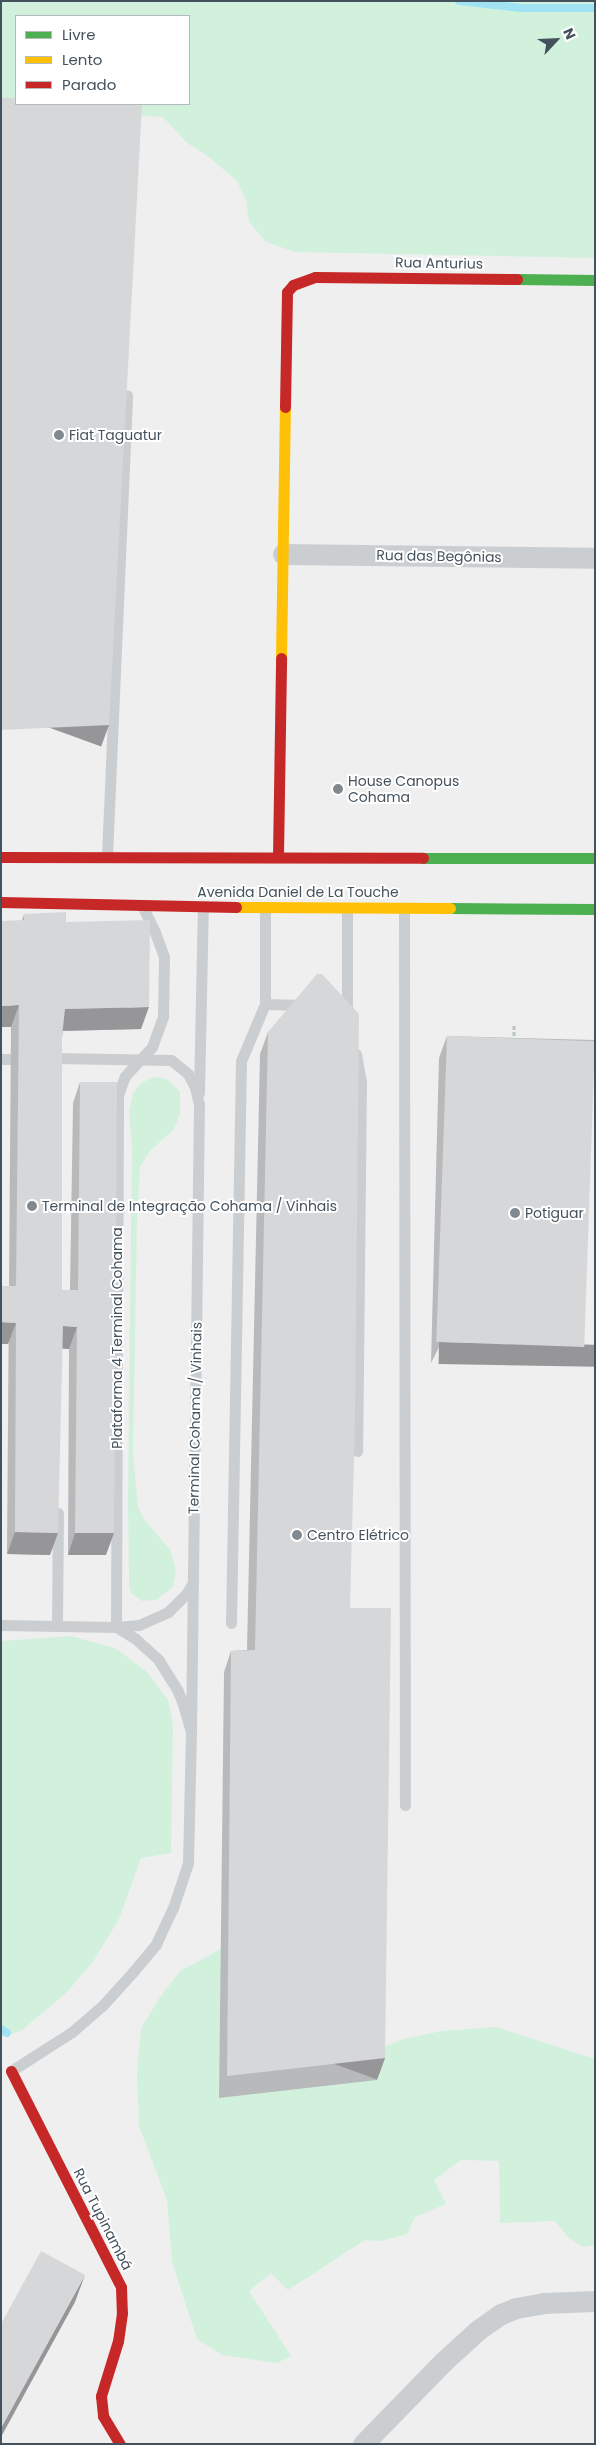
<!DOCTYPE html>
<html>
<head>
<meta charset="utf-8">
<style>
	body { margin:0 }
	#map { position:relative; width:596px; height:2445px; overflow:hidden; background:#f0efef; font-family:Poppins,sans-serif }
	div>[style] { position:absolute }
	.green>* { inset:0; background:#d1f1dd }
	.stream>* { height:8px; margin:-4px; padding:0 4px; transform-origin:4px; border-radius:4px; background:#a2e3f3 }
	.path>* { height:3px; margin-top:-1.5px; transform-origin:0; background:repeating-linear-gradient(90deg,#b7c5c0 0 4px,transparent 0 6.5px) }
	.lane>* { height:11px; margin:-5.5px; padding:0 5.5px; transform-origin:5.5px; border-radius:5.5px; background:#cbced0 }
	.street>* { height:21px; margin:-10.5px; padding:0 10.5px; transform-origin:10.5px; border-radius:10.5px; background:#cbced0 }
	.fast>* { height:11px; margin:-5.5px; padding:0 5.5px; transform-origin:5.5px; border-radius:5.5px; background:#4caf50 }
	.slow>* { height:11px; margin:-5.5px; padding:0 5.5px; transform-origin:5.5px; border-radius:5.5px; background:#ffc107 }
	.jam>* { height:11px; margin:-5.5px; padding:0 5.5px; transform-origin:5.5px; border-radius:5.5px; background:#c62828 }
	.wall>* { inset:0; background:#b8b9bb }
	.shaded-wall>* { inset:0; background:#969698; transform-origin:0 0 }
	.building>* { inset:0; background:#d6d7d9; transform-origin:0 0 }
	.dots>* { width:14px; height:14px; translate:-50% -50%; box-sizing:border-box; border:2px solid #fff; border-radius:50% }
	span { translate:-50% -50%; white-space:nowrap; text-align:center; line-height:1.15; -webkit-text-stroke:4px #fff; paint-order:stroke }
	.street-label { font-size:14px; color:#44525d }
	.poi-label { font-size:14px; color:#44525d }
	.left { translate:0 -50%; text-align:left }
	.frame { position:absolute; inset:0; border:2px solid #44525d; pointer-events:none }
	.legend { position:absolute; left:15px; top:15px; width:175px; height:90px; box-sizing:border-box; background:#fff; border:1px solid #b4babe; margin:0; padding:6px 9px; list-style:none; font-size:15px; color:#44525d }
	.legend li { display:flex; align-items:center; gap:10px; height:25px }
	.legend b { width:25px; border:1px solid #b4babe }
	.north { position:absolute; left:531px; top:15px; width:50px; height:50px; -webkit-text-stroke:4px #fff; paint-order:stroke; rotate:65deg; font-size:14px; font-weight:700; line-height:20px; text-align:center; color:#44525d }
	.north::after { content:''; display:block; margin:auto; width:18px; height:22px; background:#44525d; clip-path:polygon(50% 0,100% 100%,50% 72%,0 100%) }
</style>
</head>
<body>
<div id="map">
	<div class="green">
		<div style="clip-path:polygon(evenodd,1px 1px,595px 1px,595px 258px,295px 252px,266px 242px,249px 222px,246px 200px,237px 181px,209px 157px,186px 142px,163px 117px,1px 109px,1px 1px,16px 16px,189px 16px,189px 104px,16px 104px,16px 16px)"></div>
		<div style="clip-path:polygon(154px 1077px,167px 1079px,180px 1091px,180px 1114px,174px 1129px,150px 1151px,140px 1167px,137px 1219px,133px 1454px,138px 1507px,145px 1521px,170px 1549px,176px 1570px,173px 1587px,156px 1600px,142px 1601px,131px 1593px,129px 1583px,128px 1500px,132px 1150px,129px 1111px,133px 1093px,141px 1083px)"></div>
		<div style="clip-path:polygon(71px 1636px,115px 1648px,146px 1671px,168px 1700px,173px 1725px,171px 1853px,141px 1858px,119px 1919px,93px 1962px,67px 1992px,21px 2031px,1px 2037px,1px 1641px)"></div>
		<div style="clip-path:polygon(221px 1949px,219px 2098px,378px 2049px,403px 2039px,442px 2031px,496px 2027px,595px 2059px,595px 2245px,583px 2247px,568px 2237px,555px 2221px,500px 2223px,499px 2161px,461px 2160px,434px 2180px,446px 2204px,415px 2217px,407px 2234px,381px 2241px,365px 2240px,288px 2290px,271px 2273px,249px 2291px,291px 2356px,277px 2363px,222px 2355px,197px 2339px,172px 2262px,167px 2200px,139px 2126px,137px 2074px,141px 2028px,160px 1997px,180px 1971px)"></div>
	</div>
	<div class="stream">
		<div style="left:459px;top:1px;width:62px;rotate:6.4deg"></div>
		<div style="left:521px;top:8px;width:74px"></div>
		<div style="left:1px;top:2029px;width:7px;rotate:34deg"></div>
	</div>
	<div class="path">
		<div style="left:514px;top:1042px;width:19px;rotate:-90deg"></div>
	</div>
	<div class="lane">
		<div style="left:107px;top:856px;width:461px;rotate:-87.5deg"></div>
		<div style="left:265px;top:907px;width:97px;rotate:90deg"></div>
		<div style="left:265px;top:1004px;width:40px;rotate:1.4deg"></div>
		<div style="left:404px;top:908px;width:897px;rotate:89.94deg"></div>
		<div style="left:336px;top:1005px;width:11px"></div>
		<div style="left:347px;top:1005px;width:97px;rotate:-90deg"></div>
		<div style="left:356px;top:1054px;width:28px;rotate:80deg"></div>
		<div style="left:361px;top:1082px;width:369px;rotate:90.6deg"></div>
		<div style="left:54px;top:1058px;width:117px;rotate:1deg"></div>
		<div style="left:171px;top:1060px;width:22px;rotate:39deg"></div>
		<div style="left:188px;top:1074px;width:15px;rotate:62deg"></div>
		<div style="left:195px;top:1087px;width:17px;rotate:77deg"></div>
		<div style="left:199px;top:1104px;width:628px;rotate:90.73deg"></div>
		<div style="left:1px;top:1059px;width:10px"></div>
		<div style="left:199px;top:1093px;width:186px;rotate:-88.8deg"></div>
		<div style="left:231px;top:1623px;width:562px;rotate:-88.98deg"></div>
		<div style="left:241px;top:1061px;width:62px;rotate:-67.2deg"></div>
		<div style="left:1px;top:1625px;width:115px;rotate:1deg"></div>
		<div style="left:116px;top:1627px;width:23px;rotate:-5deg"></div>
		<div style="left:139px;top:1625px;width:32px;rotate:-24deg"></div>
		<div style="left:168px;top:1612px;width:27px;rotate:-45deg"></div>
		<div style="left:187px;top:1593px;width:13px;rotate:-61deg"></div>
		<div style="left:57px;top:1625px;width:112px;rotate:-89.5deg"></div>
		<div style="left:116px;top:1627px;width:532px;rotate:-89.78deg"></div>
		<div style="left:118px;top:1095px;width:20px;rotate:-70deg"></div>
		<div style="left:125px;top:1076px;width:40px;rotate:-47deg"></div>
		<div style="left:152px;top:1047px;width:33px;rotate:-70deg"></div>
		<div style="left:163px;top:1016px;width:59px;rotate:-89deg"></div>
		<div style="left:164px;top:957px;width:27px;rotate:-110deg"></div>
		<div style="left:155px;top:932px;width:28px;rotate:-116deg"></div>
		<div style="left:11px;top:2071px;width:72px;rotate:-32.6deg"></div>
		<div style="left:72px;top:2032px;width:41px;rotate:-41.1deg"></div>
		<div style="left:103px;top:2005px;width:43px;rotate:-47.8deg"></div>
		<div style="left:132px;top:1973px;width:38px;rotate:-50deg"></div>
		<div style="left:156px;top:1944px;width:40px;rotate:-65deg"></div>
		<div style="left:173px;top:1908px;width:47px;rotate:-71.6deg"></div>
		<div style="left:188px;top:1863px;width:131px;rotate:-88.7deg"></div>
		<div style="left:191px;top:1732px;width:26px;rotate:-106deg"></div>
		<div style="left:184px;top:1707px;width:17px;rotate:-111deg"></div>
		<div style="left:178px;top:1691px;width:36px;rotate:-122deg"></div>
		<div style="left:159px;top:1660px;width:31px;rotate:-138deg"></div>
		<div style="left:136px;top:1639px;width:23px;rotate:-149deg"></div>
	</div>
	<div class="street">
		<div style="left:283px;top:554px;width:312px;rotate:0.7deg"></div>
		<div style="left:363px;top:2444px;width:115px;rotate:-45.7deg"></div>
		<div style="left:443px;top:2362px;width:47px;rotate:-42.4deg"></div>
		<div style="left:478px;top:2330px;width:28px;rotate:-35deg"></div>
		<div style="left:501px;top:2314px;width:16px;rotate:-22deg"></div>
		<div style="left:516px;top:2308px;width:27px;rotate:-10deg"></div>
		<div style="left:543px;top:2303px;width:52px;rotate:-2.2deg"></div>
	</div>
	<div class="fast">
		<div style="left:517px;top:279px;width:78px;rotate:0.7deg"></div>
		<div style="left:423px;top:858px;width:172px"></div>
		<div style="left:450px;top:908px;width:145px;rotate:0.4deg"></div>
	</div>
	<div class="slow">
		<div style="left:281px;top:658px;width:251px;rotate:-89.1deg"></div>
		<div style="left:236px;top:907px;width:214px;rotate:0.3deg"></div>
	</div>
	<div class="jam">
		<div style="left:285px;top:407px;width:115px;rotate:-89deg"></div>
		<div style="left:287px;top:292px;width:9px;rotate:-49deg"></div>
		<div style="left:293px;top:285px;width:23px;rotate:-20deg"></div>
		<div style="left:315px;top:277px;width:202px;rotate:0.6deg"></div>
		<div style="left:278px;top:856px;width:198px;rotate:-89.1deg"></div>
		<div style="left:1px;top:857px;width:422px;rotate:0.1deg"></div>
		<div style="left:1px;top:902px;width:235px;rotate:1.2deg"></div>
		<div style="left:11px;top:2071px;width:242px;rotate:63deg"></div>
		<div style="left:121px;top:2287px;width:26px;rotate:88deg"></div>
		<div style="left:122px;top:2313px;width:28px;rotate:98deg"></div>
		<div style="left:118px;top:2341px;width:58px;rotate:107.2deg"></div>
		<div style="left:101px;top:2396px;width:20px;rotate:84deg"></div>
		<div style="left:103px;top:2416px;width:33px;rotate:59deg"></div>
	</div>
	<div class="wall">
		<div style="clip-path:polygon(24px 914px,66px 922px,141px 1029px,63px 1031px,62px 1037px,62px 1290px,70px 1290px,73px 1103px,80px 1082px,106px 1555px,68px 1555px,69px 1349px,62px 1348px,50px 1555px,7px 1554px,11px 1027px,22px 920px)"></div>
		<div style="clip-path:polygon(268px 1032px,350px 1608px,385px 2058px,377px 2080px,219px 2098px,224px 1672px,231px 1651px,247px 1650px,260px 1054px)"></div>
		<div style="clip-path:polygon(447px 1036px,595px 1040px,431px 1363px,439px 1058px)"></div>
	</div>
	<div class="shaded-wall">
		<div style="left:109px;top:725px;width:23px;height:108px;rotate:110deg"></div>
		<div style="clip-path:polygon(19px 1005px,11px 1027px,1px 1027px,1px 1006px)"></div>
		<div style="clip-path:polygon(149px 1007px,141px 1029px,57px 1031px,65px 1009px)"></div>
		<div style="clip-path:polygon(1px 1322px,16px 1323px,8px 1344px,1px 1344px)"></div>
		<div style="clip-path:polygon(63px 1326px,77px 1327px,69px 1349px,55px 1348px)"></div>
		<div style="left:439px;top:1342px;width:156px;height:22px;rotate:1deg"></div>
		<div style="clip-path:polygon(15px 1532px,58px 1533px,50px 1555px,7px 1554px)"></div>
		<div style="clip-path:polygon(75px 1533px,114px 1533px,106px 1555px,68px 1555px)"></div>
		<div style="left:385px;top:2058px;width:23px;height:159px;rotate:110deg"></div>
		<div style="clip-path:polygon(85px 2275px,75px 2302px,1px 2437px,1px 2428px)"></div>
	</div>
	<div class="building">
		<div style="clip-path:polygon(1px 98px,16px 98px,16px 104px,142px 104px,109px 725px,1px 730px)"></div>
		<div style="clip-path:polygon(66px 912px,66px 922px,150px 920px,149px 1007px,65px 1009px,62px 1037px,62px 1290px,78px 1290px,80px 1082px,117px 1082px,114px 1533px,75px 1533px,77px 1327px,63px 1326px,58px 1533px,15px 1532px,16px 1323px,1px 1322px,1px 1286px,16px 1286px,19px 1005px,1px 1006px,1px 921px,24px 920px,24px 914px)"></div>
		<div style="clip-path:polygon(317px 974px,322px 974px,359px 1014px,355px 1418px,350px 1608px,391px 1608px,385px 2058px,227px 2076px,231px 1651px,255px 1650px,268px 1032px)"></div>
		<div style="left:447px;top:1036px;width:148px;height:306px;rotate:2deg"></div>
		<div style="clip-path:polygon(41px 2251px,85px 2275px,1px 2428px,1px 2324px)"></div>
	</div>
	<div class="dots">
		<div style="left:59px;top:435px;background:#808990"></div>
		<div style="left:338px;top:789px;background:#808990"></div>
		<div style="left:32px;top:1206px;background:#808990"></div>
		<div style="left:515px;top:1213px;background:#808990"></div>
		<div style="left:297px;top:1535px;background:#808990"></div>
	</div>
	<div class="street-label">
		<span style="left:439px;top:263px;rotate:1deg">Rua Anturius</span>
		<span style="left:439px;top:556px;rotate:1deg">Rua das Begônias</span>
		<span style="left:298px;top:892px">Avenida Daniel de La Touche</span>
		<span style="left:117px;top:1338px;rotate:-90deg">Plataforma 4 Terminal Cohama</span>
		<span style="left:195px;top:1418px;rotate:-89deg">Terminal Cohama / Vinhais</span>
		<span style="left:103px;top:2219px;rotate:63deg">Rua Tupinambá</span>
	</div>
	<div class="poi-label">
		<span class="left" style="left:69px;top:435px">Fiat Taguatur</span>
		<span class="left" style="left:348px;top:789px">House Canopus<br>Cohama</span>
		<span class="left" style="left:42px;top:1206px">Terminal de Integração Cohama / Vinhais</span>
		<span class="left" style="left:525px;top:1213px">Potiguar</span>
		<span class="left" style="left:307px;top:1535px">Centro Elétrico</span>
	</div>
	<div class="frame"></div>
	<ul class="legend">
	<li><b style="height:6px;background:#4caf50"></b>Livre</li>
	<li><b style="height:6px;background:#ffc107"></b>Lento</li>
	<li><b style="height:6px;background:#c62828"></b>Parado</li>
	</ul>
	<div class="north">N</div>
</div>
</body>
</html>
